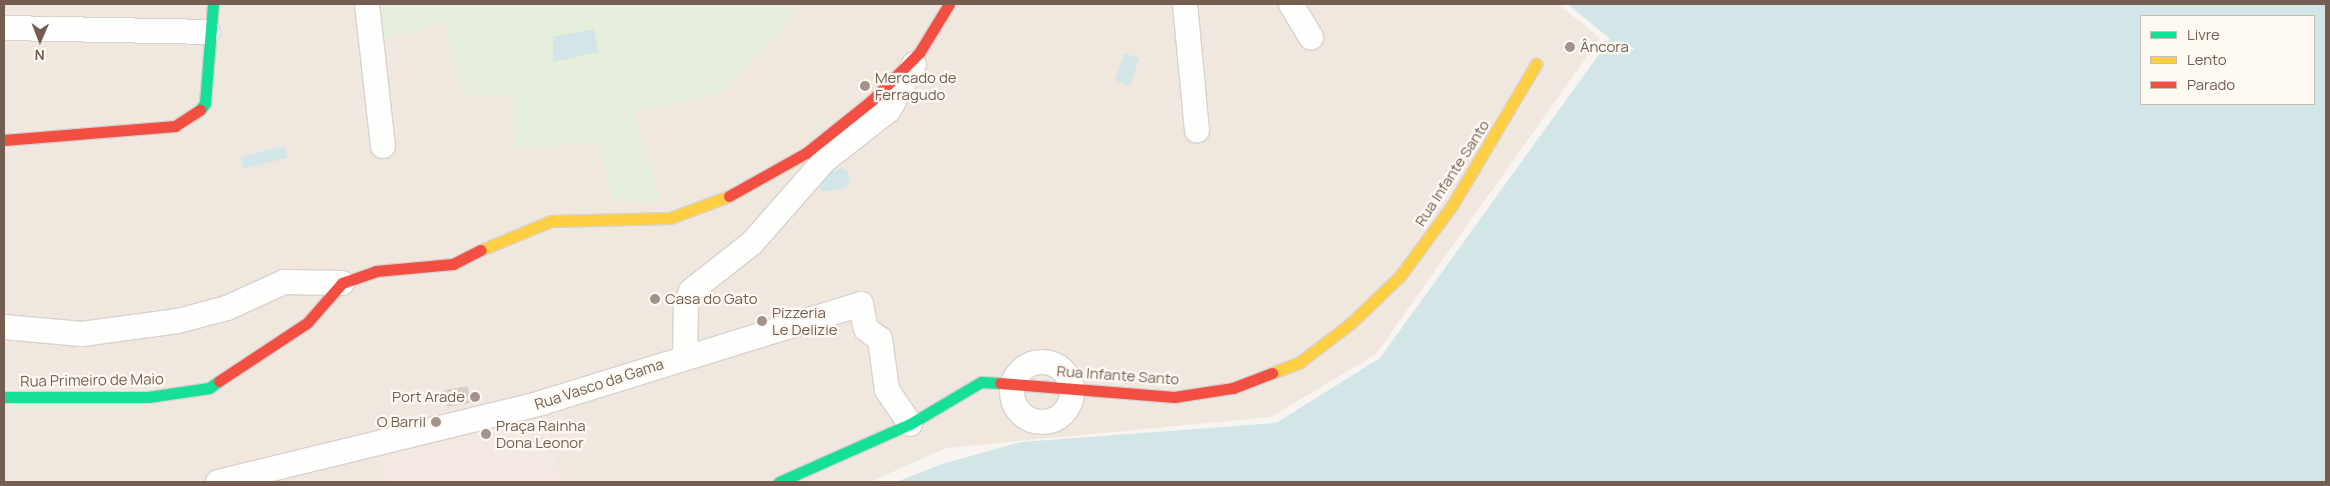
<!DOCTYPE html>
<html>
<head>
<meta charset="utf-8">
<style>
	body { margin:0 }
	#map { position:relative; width:2330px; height:486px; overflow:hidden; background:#f8f5f0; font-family:Manrope,sans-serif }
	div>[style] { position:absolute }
	.residential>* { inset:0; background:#f0e8df }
	.commercial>* { inset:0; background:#f4e8e2 }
	.green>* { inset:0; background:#e6eedc }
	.water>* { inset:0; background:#d2e6e8; transform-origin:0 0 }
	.street-tunnel>* { height:24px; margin-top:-12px; transform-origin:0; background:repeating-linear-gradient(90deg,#d7cfc8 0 24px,transparent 0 36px) }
	.roads { filter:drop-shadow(1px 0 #d8d2ce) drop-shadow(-1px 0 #d8d2ce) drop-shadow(0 1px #d8d2ce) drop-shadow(0 -1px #d8d2ce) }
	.street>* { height:24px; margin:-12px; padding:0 12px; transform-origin:12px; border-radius:12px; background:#fefefd }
	.street>.ring { margin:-12px; padding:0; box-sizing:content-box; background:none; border:24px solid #fefefd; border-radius:50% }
	.fast>* { height:11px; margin:-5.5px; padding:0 5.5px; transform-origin:5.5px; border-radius:5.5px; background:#16e098 }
	.slow>* { height:11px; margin:-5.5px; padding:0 5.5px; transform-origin:5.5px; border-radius:5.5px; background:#ffcf43 }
	.jam>* { height:11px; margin:-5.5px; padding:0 5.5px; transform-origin:5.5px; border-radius:5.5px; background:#f24e42 }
	.dots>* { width:14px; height:14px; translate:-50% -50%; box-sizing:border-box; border:2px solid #fefaf3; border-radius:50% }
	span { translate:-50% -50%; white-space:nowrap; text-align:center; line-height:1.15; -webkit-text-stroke:4.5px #fefaf3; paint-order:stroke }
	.poi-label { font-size:15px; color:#755d51 }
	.left { translate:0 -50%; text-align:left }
	.right { translate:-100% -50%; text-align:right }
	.street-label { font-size:15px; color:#755d51 }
	.frame { position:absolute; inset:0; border:5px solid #755d51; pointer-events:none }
	.legend { position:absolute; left:2140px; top:15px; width:175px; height:90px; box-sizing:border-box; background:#fefaf3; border:1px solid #c7bbb2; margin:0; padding:6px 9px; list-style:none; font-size:15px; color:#755d51 }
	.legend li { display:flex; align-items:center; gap:10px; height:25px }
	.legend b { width:25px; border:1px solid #c7bbb2 }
	.north { position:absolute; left:15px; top:15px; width:50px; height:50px; -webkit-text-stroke:4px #fefaf3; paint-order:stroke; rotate:181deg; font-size:14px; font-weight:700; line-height:20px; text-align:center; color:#755d51 }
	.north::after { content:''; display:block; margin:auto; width:18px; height:22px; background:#755d51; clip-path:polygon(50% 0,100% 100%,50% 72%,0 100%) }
</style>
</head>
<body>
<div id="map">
	<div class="residential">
		<div style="clip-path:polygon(4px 4px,1558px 4px,1600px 38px,1376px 354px,1271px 417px,946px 448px,870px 482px,4px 482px)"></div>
	</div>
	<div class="commercial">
		<div style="clip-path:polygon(541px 403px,561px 482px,386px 482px,378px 444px)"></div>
	</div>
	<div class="green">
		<div style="clip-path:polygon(375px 4px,797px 4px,792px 19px,723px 92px,634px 113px,661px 202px,613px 201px,599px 143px,515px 148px,513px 95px,464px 96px,445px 22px,378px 42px)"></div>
	</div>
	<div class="water">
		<div style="clip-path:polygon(evenodd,1568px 4px,2326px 4px,2326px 482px,896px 482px,942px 464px,1021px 442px,1276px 423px,1380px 358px,1610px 39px,1568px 4px,2314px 16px,2314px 104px,2141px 104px,2141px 16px,2314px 16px)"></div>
		<div style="clip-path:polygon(594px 29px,599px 52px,553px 62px,553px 37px)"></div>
		<div style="left:1124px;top:53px;width:16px;height:29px;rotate:18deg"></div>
		<div style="left:285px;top:146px;width:12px;height:46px;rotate:76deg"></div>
		<div style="clip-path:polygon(841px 168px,848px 171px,850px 180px,846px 188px,822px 192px,819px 188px,823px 177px)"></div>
	</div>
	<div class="street-tunnel">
		<div style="left:456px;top:388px;width:17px;rotate:80deg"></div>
	</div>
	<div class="roads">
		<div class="street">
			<div style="left:367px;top:4px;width:143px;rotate:83.6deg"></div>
			<div style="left:1185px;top:4px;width:127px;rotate:84.6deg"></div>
			<div style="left:1291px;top:4px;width:39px;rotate:59deg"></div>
			<div style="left:4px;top:28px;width:204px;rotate:1.1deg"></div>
			<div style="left:4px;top:327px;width:78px;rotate:5.1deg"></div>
			<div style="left:82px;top:334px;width:97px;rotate:-7.7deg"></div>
			<div style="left:178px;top:321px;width:51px;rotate:-14.9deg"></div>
			<div style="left:227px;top:308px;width:63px;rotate:-24.5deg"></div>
			<div style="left:284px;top:282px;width:58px;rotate:1deg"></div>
			<div style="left:685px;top:356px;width:53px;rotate:-88.9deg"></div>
			<div style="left:686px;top:303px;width:13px;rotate:-67deg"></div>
			<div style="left:691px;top:291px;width:78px;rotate:-38.2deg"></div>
			<div style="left:752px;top:243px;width:111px;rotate:-48.7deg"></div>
			<div style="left:825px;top:160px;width:81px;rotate:-38deg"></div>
			<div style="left:889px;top:110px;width:52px;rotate:-61.5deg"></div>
			<div class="ring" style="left:1012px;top:362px;width:36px;height:36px"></div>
			<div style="left:218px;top:482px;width:333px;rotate:-13.7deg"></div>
			<div style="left:541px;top:403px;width:335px;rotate:-17.2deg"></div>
			<div style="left:861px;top:304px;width:25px;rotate:79deg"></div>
			<div style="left:866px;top:329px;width:17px;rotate:36deg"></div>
			<div style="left:880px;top:339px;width:51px;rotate:82.2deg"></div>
			<div style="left:887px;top:390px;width:41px;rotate:55.9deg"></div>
		</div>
		<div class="fast">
			<div style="left:200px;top:110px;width:9px;rotate:-54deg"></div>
			<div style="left:205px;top:103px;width:99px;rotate:-85.4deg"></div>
			<div style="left:4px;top:397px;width:144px"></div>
			<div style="left:148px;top:397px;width:62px;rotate:-8.4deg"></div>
			<div style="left:209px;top:388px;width:12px;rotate:-35deg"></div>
			<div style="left:779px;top:482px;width:143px;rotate:-23.9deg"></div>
			<div style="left:910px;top:424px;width:82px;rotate:-30.6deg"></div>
			<div style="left:981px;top:382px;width:19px;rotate:3deg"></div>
		</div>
		<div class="slow">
			<div style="left:481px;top:250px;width:76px;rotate:-22.5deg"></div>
			<div style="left:551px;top:221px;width:119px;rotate:-1.4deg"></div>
			<div style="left:670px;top:218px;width:63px;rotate:-20.4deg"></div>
			<div style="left:1272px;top:373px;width:30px;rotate:-21deg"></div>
			<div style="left:1300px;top:362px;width:64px;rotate:-37.4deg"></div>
			<div style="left:1351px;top:323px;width:68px;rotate:-43.8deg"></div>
			<div style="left:1400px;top:276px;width:89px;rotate:-53.6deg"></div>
			<div style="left:1453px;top:204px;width:163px;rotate:-59.3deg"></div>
		</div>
		<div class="jam">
			<div style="left:4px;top:140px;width:172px;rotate:-4.7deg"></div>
			<div style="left:175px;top:126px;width:30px;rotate:-33deg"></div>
			<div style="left:729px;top:196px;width:88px;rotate:-29.2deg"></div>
			<div style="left:806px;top:153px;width:83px;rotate:-38.7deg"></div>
			<div style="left:871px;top:101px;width:68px;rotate:-45deg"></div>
			<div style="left:919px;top:53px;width:57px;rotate:-58.5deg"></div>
			<div style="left:219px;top:381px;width:105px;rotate:-33.4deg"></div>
			<div style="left:307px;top:323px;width:53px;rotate:-48.8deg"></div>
			<div style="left:342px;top:283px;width:36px;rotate:-19deg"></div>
			<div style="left:376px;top:271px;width:77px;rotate:-5.2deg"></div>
			<div style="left:453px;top:264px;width:31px;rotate:-27deg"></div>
			<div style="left:1000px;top:383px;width:175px;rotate:4.6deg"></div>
			<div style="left:1174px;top:397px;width:60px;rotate:-8.7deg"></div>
			<div style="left:1233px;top:388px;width:42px;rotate:-21deg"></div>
		</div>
	</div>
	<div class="dots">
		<div style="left:1570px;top:47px;background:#a39289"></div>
		<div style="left:865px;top:86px;background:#a39289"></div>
		<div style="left:655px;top:299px;background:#a39289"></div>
		<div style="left:762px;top:321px;background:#a39289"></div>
		<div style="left:475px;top:397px;background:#a39289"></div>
		<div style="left:436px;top:422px;background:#a39289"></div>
		<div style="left:486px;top:434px;background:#a39289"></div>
	</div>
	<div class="poi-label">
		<span class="left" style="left:1580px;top:47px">Âncora</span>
		<span class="left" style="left:875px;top:86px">Mercado de<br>Ferragudo</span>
		<span class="left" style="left:665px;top:299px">Casa do Gato</span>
		<span class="left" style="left:772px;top:321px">Pizzeria<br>Le Delizie</span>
		<span class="right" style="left:465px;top:397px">Port Arade</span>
		<span class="right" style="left:426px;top:422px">O Barril</span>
		<span class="left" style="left:496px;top:434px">Praça Rainha<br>Dona Leonor</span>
	</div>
	<div class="street-label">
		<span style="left:1452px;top:173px;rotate:-57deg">Rua Infante Santo</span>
		<span style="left:1118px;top:375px;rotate:4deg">Rua Infante Santo</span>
		<span style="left:92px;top:380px;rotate:-1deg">Rua Primeiro de Maio</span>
		<span style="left:599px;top:384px;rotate:-18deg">Rua Vasco da Gama</span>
	</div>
	<div class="frame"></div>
	<ul class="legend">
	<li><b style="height:6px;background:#16e098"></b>Livre</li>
	<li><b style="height:6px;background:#ffcf43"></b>Lento</li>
	<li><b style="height:6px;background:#f24e42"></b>Parado</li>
	</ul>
	<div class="north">N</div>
</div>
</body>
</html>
